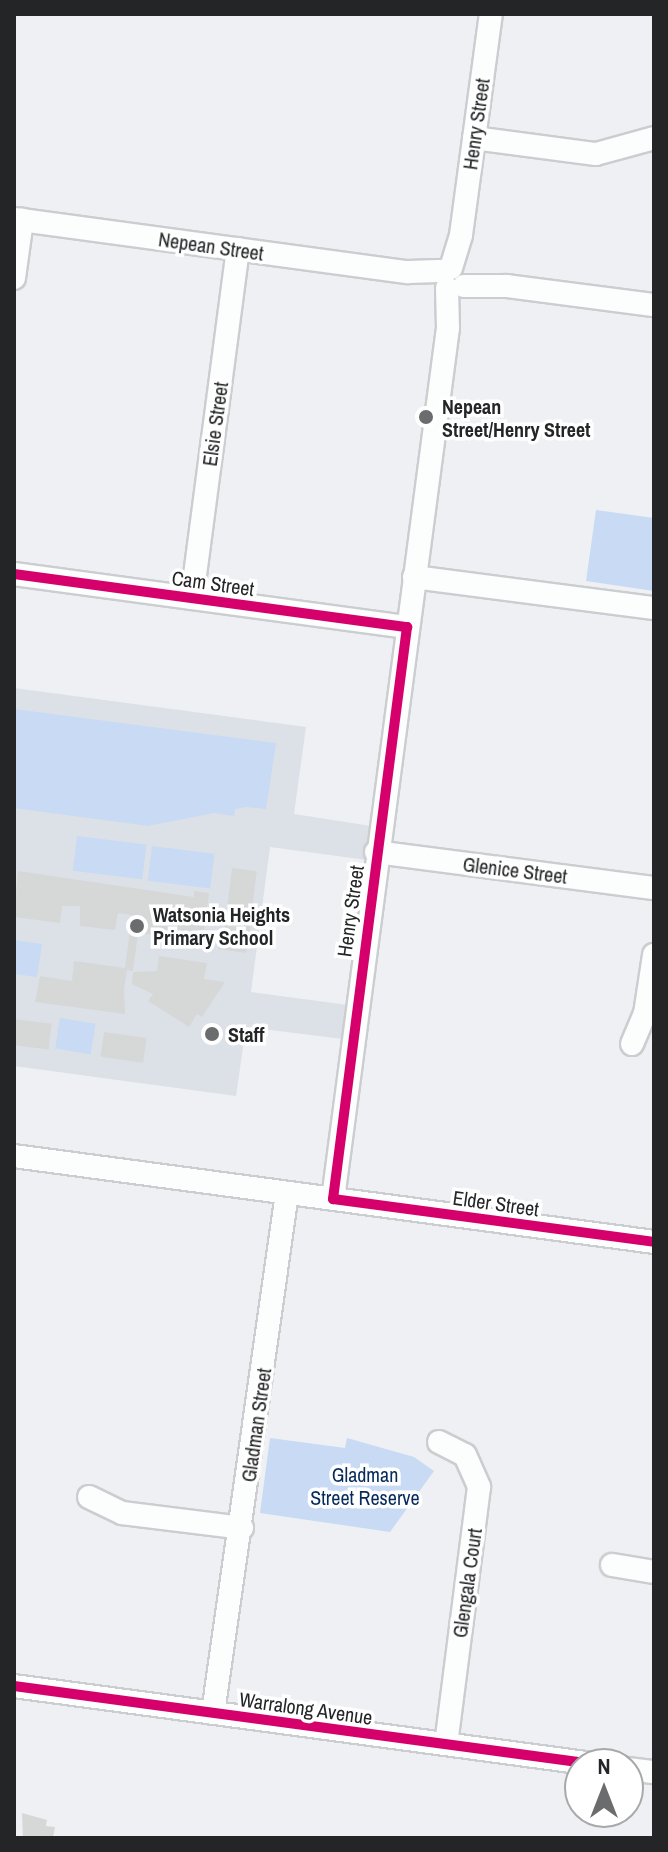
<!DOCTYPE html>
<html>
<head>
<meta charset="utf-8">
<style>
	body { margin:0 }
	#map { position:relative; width:668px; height:1852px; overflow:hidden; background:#eef0f3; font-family:"Archivo Narrow",sans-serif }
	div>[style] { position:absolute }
	.built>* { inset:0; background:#dce1e8 }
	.green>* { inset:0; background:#c8daf4; transform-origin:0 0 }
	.building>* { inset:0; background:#d6d7d7; transform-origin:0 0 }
	.roads { filter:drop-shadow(2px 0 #cccdd0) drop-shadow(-2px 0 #cccdd0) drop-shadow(0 2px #cccdd0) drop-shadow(0 -2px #cccdd0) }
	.minor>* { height:22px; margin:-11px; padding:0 11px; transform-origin:11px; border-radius:11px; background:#fcfdfd }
	.cycleway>* { height:10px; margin:-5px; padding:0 5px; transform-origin:5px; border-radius:5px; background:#d6006c }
	.dots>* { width:22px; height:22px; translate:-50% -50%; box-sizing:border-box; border:4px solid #fff; border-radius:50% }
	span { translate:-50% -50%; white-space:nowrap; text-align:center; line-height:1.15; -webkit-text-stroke:7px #fff; paint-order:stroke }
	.street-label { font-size:20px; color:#242527 }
	.poi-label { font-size:20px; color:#242527; font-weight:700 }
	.left { translate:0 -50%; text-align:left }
	.park-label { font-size:20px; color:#062a5a }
	.frame { position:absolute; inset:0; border:16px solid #242527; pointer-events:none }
	.north { position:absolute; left:564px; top:1748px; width:80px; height:80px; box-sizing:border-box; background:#fff; border:2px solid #a7a8a9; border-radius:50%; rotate:0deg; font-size:22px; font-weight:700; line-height:32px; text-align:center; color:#242527 }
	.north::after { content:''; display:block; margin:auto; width:28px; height:36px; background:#6b6c6e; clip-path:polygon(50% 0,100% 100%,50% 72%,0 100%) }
</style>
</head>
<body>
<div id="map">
	<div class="built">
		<div style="clip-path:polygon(14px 688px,306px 727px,294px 814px,371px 826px,367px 860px,270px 847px,251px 992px,348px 1005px,343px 1039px,246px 1027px,236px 1096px,14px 1066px)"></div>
	</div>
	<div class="green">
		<div style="clip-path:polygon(596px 510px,654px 518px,654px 591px,586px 581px)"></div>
		<div style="clip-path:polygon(14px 709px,276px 743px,266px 809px,246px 807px,235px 809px,234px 816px,214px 813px,148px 826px,14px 808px)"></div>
		<div style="left:77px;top:836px;width:70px;height:35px;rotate:7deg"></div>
		<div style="left:152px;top:846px;width:63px;height:35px;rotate:7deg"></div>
		<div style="clip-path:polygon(14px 940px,42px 944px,37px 977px,14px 974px)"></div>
		<div style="left:60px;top:1018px;width:36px;height:31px;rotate:9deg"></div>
		<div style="clip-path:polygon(270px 1438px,345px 1448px,347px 1438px,414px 1457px,434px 1471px,390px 1532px,260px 1513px)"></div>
	</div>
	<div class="building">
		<div style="left:232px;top:868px;width:25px;height:42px;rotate:7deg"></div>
		<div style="clip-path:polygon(18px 871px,194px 897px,194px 891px,209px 893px,202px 946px,187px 944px,188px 939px,138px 933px,133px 971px,127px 970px,124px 989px,125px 1014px,35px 1002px,40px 976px,72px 981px,74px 961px,125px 968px,132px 915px,118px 913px,115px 930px,80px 926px,80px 906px,62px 906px,60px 923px,14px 917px)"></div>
		<div style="clip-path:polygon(227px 916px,251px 920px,246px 953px,218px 949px)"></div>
		<div style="clip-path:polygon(159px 956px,207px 963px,204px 979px,225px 982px,202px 1017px,197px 1014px,189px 1027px,148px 1001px,153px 994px,132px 984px,133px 972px,157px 971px)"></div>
		<div style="left:14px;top:1019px;width:38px;height:26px;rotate:7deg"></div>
		<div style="left:104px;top:1032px;width:43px;height:25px;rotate:8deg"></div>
		<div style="clip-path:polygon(22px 1813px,47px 1820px,46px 1826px,55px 1827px,53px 1838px,23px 1838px)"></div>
	</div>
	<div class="roads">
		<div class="minor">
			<div style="left:474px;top:138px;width:123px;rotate:7.5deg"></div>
			<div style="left:596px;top:154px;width:60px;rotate:-15.4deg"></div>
			<div style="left:14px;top:219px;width:398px;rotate:7.7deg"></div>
			<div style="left:408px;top:272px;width:38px;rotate:-2deg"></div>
			<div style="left:451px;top:268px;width:34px;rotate:-73deg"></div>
			<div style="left:461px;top:235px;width:223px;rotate:-82.3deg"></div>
			<div style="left:14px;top:278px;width:59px;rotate:-82.1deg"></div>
			<div style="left:464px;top:286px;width:43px"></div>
			<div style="left:507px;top:286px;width:148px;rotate:7.4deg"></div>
			<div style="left:14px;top:574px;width:397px;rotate:7.7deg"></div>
			<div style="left:414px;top:577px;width:242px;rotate:7.4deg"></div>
			<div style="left:192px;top:598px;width:352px;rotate:-82.5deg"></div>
			<div style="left:376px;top:852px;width:280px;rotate:7.4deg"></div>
			<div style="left:632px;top:1044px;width:33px;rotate:-67deg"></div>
			<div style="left:645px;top:1014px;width:60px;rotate:-81.3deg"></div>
			<div style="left:14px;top:1156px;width:646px;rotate:7.65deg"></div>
			<div style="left:333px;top:1199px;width:879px;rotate:-82.48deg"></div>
			<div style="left:448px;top:328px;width:40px;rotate:-91.4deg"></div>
			<div style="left:439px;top:1442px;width:29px;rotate:27deg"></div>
			<div style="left:465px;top:1455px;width:35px;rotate:66deg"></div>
			<div style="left:479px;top:1487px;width:259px;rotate:97.3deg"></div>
			<div style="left:89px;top:1497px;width:37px;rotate:26deg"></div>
			<div style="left:122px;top:1513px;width:121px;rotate:7.1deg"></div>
			<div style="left:612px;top:1565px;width:43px;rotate:9.5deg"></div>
			<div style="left:14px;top:1686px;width:584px;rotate:7.67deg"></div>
			<div style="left:213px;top:1713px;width:525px;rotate:-81.9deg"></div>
			<div style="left:628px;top:1769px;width:26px;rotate:7deg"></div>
		</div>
	</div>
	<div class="cycleway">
		<div style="left:14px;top:574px;width:397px;rotate:7.7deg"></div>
		<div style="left:407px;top:627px;width:577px;rotate:97.37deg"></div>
		<div style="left:333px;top:1199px;width:324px;rotate:7.6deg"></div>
		<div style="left:14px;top:1686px;width:584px;rotate:7.67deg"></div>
	</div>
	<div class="dots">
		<div style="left:426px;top:417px;background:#6b6c6e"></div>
		<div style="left:137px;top:926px;background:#6b6c6e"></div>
		<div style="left:212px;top:1034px;background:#6b6c6e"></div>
	</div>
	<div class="street-label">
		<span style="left:476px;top:124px;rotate:-82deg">Henry Street</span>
		<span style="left:211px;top:246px;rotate:8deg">Nepean Street</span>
		<span style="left:215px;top:424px;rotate:-82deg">Elsie Street</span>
		<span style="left:213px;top:583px;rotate:8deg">Cam Street</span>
		<span style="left:515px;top:870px;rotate:7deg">Glenice Street</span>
		<span style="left:350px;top:911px;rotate:-82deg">Henry Street</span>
		<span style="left:496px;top:1203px;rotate:8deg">Elder Street</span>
		<span style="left:256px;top:1425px;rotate:-82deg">Gladman Street</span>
		<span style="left:467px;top:1583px;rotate:-82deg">Glengala Court</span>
		<span style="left:306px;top:1708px;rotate:8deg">Warralong Avenue</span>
	</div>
	<div class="poi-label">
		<span class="left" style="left:442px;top:418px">Nepean<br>Street/Henry Street</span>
		<span class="left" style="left:153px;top:926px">Watsonia Heights<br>Primary School</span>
		<span class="left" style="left:228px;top:1034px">Staff</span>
	</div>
	<div class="park-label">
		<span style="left:365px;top:1486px">Gladman<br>Street Reserve</span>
	</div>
	<div class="frame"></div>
	<div class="north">N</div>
</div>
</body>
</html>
